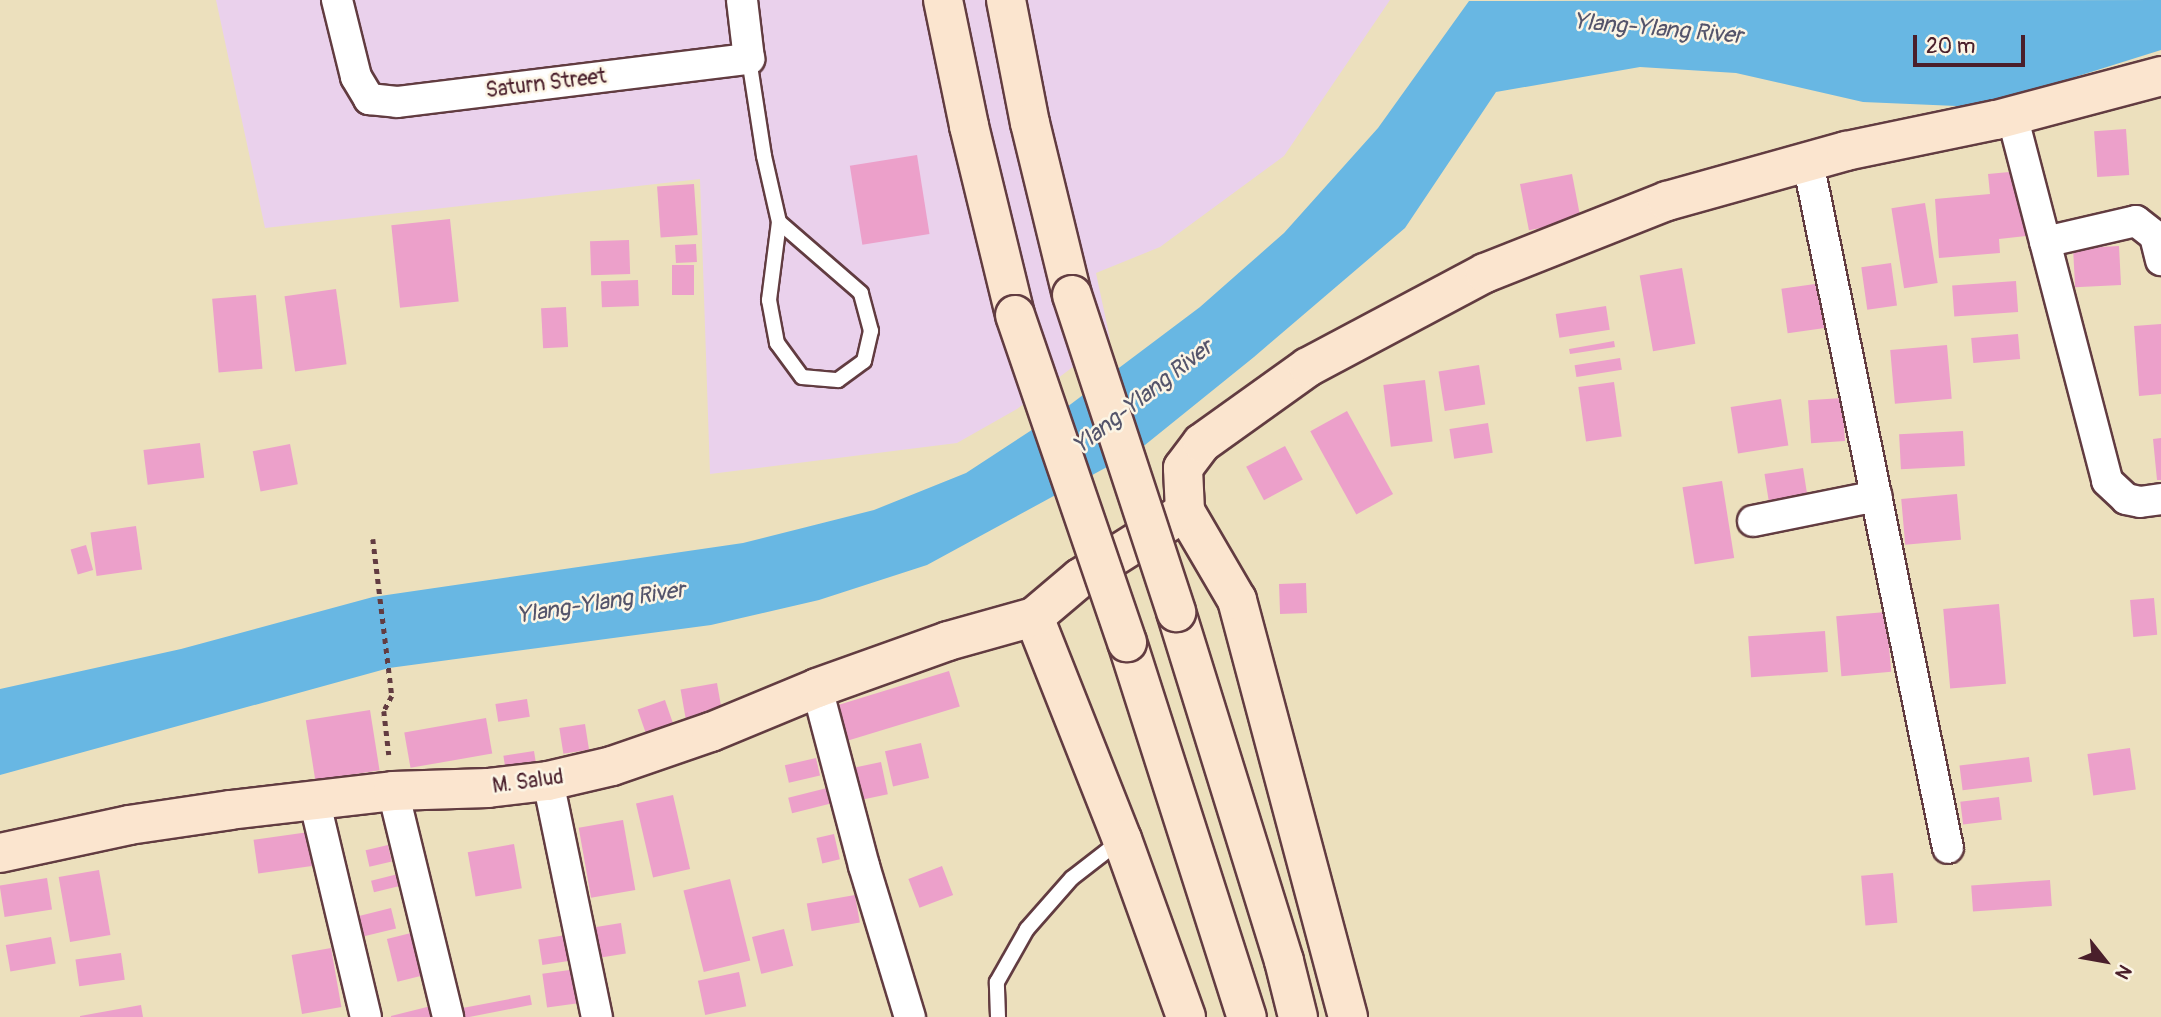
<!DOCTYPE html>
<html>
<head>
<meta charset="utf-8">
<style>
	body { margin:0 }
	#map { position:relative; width:2161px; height:1017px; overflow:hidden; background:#ece0bd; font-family:Pangolin,sans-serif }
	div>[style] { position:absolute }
	.built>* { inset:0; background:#ead1ec }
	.water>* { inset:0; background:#68b7e3 }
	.building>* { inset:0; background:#eca0ca; transform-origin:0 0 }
	.path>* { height:4.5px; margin-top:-2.25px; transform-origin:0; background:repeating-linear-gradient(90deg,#623c41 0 5px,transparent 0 10px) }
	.roads { filter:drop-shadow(2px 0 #623c41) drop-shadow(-2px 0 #623c41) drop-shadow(0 2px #623c41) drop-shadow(0 -2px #623c41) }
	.lane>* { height:14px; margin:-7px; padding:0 7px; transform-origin:7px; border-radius:7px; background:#fff }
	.street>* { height:30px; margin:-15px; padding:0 15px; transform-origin:15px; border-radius:15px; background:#fff }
	.secondary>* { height:38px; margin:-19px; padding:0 19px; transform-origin:19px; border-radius:19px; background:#fbe5cf }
	.bridges { filter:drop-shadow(2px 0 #623c41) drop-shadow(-2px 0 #623c41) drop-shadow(0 2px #623c41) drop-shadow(0 -2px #623c41) }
	.secondary-bridge>* { height:38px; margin:-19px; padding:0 19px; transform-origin:19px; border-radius:19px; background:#fbe5cf }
	span { translate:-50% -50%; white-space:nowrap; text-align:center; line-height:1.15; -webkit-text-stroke:5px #fcf5e5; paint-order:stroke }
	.street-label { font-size:21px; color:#4a1f2b }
	.water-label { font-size:23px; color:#54546b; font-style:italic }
	.north { position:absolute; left:2070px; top:926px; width:70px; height:70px; -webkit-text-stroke:5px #fcf5e5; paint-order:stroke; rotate:121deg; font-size:19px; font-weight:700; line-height:28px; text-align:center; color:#4a1f2b }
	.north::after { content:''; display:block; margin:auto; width:24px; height:32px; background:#4a1f2b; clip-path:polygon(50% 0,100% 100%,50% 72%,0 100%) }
	.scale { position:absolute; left:1913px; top:35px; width:112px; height:32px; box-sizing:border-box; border:4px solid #4a1f2b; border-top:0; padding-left:9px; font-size:21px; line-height:24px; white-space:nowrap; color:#4a1f2b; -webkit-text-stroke:5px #fcf5e5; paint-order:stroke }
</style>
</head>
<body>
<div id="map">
	<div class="built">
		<div style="clip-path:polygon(216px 0,1390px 0,1284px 156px,1160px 247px,1096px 273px,1110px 339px,1017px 409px,957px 443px,710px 474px,700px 179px,265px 228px)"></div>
	</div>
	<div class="water">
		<div style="clip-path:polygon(2161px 0,2161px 50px,1980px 107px,1863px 102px,1736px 73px,1640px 67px,1496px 92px,1405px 228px,1254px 357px,1140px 449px,927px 565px,819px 600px,711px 625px,389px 668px,0 775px,0 689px,181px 649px,373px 597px,743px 543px,874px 510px,966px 473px,1067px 407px,1200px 307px,1284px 233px,1378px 128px,1469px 1px)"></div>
	</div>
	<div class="building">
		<div style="left:2126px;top:129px;width:46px;height:32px;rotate:86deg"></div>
		<div style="left:917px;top:155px;width:80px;height:68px;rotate:81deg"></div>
		<div style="clip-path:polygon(2020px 171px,2026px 236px,1999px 239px,2000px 253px,1939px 258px,1935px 199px,1990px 194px,1988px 174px)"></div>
		<div style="left:1572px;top:174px;width:47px;height:53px;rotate:79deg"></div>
		<div style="left:694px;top:184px;width:51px;height:37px;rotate:86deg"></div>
		<div style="left:1925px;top:203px;width:81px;height:34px;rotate:81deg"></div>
		<div style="left:450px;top:219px;width:83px;height:59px;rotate:84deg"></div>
		<div style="left:629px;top:240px;width:34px;height:39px;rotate:88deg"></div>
		<div style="left:696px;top:244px;width:18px;height:21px;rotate:87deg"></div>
		<div style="left:2119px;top:246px;width:39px;height:46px;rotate:87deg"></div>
		<div style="left:1891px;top:263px;width:43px;height:30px;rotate:82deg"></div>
		<div style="left:694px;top:265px;width:30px;height:22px;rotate:90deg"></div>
		<div style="left:1682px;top:268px;width:77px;height:43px;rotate:80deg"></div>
		<div style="left:638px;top:280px;width:26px;height:37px;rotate:88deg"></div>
		<div style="left:2016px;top:281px;width:31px;height:64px;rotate:86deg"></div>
		<div style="left:1822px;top:283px;width:45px;height:41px;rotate:82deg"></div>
		<div style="left:336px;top:289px;width:76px;height:52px;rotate:82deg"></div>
		<div style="left:256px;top:295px;width:74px;height:44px;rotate:85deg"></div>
		<div style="left:1606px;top:306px;width:24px;height:51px;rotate:81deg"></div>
		<div style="left:566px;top:307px;width:40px;height:25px;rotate:87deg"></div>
		<div style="clip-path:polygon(2161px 324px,2161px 394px,2139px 396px,2134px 326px)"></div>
		<div style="left:2018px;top:334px;width:25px;height:47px;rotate:85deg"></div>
		<div style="clip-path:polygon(1614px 341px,1615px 347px,1570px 354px,1569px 349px)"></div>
		<div style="left:1947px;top:345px;width:54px;height:57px;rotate:85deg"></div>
		<div style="left:1620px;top:358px;width:12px;height:46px;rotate:81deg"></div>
		<div style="left:1479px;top:365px;width:40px;height:41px;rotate:81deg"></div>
		<div style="left:1425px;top:380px;width:62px;height:42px;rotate:83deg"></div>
		<div style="left:1614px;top:382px;width:55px;height:36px;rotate:82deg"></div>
		<div style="left:1842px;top:398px;width:43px;height:34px;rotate:86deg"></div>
		<div style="left:1781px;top:399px;width:47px;height:51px;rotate:81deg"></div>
		<div style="left:1347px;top:411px;width:95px;height:42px;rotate:61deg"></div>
		<div style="left:1488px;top:423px;width:30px;height:39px;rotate:81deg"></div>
		<div style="left:1963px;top:431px;width:35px;height:64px;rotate:87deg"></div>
		<div style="clip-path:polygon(2161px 438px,2161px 480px,2157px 480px,2153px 439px)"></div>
		<div style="left:200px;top:443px;width:35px;height:57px;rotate:83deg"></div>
		<div style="left:290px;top:444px;width:41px;height:38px;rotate:79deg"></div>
		<div style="left:1285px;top:446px;width:38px;height:44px;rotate:62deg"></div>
		<div style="left:1803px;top:468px;width:30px;height:39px;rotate:81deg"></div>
		<div style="left:1722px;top:481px;width:78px;height:40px;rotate:81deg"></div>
		<div style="left:1957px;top:494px;width:46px;height:56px;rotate:85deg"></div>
		<div style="left:136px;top:526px;width:44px;height:46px;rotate:82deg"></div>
		<div style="left:86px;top:545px;width:26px;height:16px;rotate:74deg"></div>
		<div style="left:1306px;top:583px;width:30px;height:27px;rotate:88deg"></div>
		<div style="left:2154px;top:598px;width:37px;height:24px;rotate:85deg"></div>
		<div style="left:1999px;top:604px;width:80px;height:56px;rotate:85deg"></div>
		<div style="left:1886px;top:612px;width:60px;height:50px;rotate:85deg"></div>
		<div style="left:1825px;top:631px;width:41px;height:77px;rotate:86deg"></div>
		<div style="left:949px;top:671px;width:37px;height:121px;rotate:73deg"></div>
		<div style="left:717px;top:683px;width:35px;height:37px;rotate:80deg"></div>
		<div style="left:527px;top:699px;width:18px;height:32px;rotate:81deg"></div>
		<div style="left:665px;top:700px;width:34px;height:29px;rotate:71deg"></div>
		<div style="left:370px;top:710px;width:61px;height:65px;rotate:81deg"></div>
		<div style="left:486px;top:718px;width:36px;height:83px;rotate:80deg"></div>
		<div style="left:585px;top:724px;width:26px;height:26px;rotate:81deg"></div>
		<div style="left:921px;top:743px;width:36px;height:37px;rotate:77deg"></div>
		<div style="left:2130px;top:748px;width:42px;height:43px;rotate:82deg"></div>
		<div style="left:534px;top:751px;width:12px;height:31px;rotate:81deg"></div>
		<div style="left:2029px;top:757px;width:25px;height:70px;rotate:83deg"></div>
		<div style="left:816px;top:758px;width:18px;height:32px;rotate:77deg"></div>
		<div style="left:881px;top:762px;width:33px;height:34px;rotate:78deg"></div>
		<div style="left:827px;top:788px;width:16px;height:40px;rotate:76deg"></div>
		<div style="left:673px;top:795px;width:76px;height:38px;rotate:77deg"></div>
		<div style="left:1999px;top:797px;width:23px;height:39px;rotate:83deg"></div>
		<div style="left:623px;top:820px;width:71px;height:45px;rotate:80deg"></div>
		<div style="left:309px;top:832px;width:34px;height:56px;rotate:82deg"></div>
		<div style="left:834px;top:834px;width:26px;height:18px;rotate:77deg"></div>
		<div style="left:514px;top:844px;width:45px;height:47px;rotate:80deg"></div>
		<div style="left:388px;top:845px;width:17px;height:23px;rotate:77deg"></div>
		<div style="left:942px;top:866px;width:31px;height:36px;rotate:69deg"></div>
		<div style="left:99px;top:870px;width:66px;height:41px;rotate:80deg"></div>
		<div style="left:406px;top:872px;width:12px;height:36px;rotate:76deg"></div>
		<div style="left:1893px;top:873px;width:50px;height:32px;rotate:85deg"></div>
		<div style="left:47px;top:878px;width:32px;height:48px;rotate:81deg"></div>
		<div style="left:730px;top:879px;width:84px;height:48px;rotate:76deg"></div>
		<div style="left:2050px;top:880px;width:26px;height:79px;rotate:86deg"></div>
		<div style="left:855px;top:895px;width:28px;height:49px;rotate:80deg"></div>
		<div style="left:391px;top:908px;width:21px;height:35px;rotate:76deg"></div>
		<div style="left:621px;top:923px;width:31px;height:33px;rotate:81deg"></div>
		<div style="left:784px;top:929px;width:38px;height:33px;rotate:76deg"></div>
		<div style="left:415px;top:932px;width:44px;height:29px;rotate:76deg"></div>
		<div style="left:566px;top:935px;width:26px;height:28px;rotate:81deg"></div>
		<div style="left:51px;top:937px;width:27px;height:46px;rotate:80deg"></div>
		<div style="left:331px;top:948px;width:60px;height:40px;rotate:80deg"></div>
		<div style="left:121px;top:953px;width:27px;height:46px;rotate:82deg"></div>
		<div style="left:577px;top:969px;width:34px;height:35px;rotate:82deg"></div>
		<div style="left:739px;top:972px;width:35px;height:42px;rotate:78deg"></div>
		<div style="left:530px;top:995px;width:10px;height:70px;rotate:79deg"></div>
		<div style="clip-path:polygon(141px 1005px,143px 1017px,80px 1017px,80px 1016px)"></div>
		<div style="clip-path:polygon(435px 1005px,437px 1017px,391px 1017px,391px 1016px)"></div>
	</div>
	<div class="path">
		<div style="left:373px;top:539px;width:158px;rotate:83.1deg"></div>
		<div style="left:392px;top:696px;width:17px;rotate:118deg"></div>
		<div style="left:384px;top:711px;width:44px;rotate:83.5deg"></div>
	</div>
	<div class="roads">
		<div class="lane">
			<div style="left:749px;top:59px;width:98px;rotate:81.2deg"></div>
			<div style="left:764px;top:156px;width:68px;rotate:77.2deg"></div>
			<div style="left:779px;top:222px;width:79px;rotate:97.3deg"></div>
			<div style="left:769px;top:300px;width:44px;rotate:79.5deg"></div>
			<div style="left:777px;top:343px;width:42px;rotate:53.7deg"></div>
			<div style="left:802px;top:377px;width:36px;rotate:5deg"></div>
			<div style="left:838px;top:380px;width:32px;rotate:-36deg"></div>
			<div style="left:864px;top:361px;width:31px;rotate:-77deg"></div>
			<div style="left:871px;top:331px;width:39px;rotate:-105deg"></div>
			<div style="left:861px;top:293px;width:108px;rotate:-139.1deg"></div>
			<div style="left:998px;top:1017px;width:35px;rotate:-92deg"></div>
			<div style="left:997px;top:982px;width:61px;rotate:-60.5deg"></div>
			<div style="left:1027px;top:929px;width:68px;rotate:-48.6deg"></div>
			<div style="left:1072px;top:878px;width:62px;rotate:-37.8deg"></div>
		</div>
		<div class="street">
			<div style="left:337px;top:0;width:79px;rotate:76.1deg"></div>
			<div style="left:356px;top:77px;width:26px;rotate:59deg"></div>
			<div style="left:369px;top:99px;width:28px;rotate:6deg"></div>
			<div style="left:397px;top:102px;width:355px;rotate:-7deg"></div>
			<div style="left:749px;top:59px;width:59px;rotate:-96.8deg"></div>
			<div style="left:2012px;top:115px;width:378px;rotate:75.4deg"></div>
			<div style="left:2107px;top:481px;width:26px;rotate:43deg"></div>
			<div style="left:2126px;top:499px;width:14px;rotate:12deg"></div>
			<div style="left:2140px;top:502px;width:21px;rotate:-8deg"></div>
			<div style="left:1808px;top:162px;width:700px;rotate:78.47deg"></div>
			<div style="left:2045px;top:242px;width:93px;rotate:-13deg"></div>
			<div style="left:2136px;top:221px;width:24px;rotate:38deg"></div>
			<div style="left:2155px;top:236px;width:25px;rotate:76deg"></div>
			<div style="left:1753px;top:521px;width:126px;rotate:-11.4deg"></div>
			<div style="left:817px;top:688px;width:184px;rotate:75.2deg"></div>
			<div style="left:864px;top:866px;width:158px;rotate:73.1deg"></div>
			<div style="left:548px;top:781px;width:241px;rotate:78.3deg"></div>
			<div style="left:393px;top:791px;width:233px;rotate:76.3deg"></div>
			<div style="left:314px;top:799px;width:224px;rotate:76.6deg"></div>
		</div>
		<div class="secondary">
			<div style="left:943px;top:0;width:129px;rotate:78.3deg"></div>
			<div style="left:969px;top:126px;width:195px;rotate:76.3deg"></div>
			<div style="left:1006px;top:0;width:125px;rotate:79deg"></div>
			<div style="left:1030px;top:123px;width:177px;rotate:76.3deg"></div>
			<div style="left:1176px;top:612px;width:365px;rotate:72.8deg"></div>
			<div style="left:1284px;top:961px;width:58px;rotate:76deg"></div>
			<div style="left:1034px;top:617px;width:239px;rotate:68.4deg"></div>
			<div style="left:1122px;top:839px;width:189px;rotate:70.2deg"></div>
			<div style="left:1127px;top:642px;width:394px;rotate:72.3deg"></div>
			<div style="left:0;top:853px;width:132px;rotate:-12.2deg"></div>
			<div style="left:129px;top:825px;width:102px;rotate:-8.4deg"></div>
			<div style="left:230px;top:810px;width:164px;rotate:-6.6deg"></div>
			<div style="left:393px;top:791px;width:95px;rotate:-1.8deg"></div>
			<div style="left:488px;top:788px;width:60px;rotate:-6.7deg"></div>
			<div style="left:548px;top:781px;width:66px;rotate:-13.2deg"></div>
			<div style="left:612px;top:766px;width:105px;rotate:-19deg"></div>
			<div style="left:711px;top:732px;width:115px;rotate:-22.5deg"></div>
			<div style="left:817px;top:688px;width:139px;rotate:-19.7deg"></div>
			<div style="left:948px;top:641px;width:89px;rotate:-15.6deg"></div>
			<div style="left:1034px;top:617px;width:60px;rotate:-40.3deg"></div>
			<div style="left:1080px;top:578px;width:116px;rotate:-32.3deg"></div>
			<div style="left:1348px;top:1017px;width:432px;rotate:-104.9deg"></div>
			<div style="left:1237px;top:600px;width:103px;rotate:-120.3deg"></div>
			<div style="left:1185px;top:511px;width:43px;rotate:-92.7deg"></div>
			<div style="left:1183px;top:468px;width:31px;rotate:-53deg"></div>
			<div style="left:1202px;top:443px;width:130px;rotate:-35.6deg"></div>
			<div style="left:1308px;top:367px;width:200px;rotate:-28deg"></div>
			<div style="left:1485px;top:273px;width:196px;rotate:-21.6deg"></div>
			<div style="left:1667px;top:201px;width:186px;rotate:-15.6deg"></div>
			<div style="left:1846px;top:151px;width:153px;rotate:-11.7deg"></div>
			<div style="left:1996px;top:120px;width:171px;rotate:-14.9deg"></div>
		</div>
	</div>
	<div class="bridges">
		<div class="secondary-bridge">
			<div style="left:1072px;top:295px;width:334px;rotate:71.8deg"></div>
			<div style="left:1015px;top:315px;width:346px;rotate:71.1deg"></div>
		</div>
	</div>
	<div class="street-label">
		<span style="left:546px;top:84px;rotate:-7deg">Saturn Street</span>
		<span style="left:528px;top:782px;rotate:-8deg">M. Salud</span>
	</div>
	<div class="water-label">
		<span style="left:1658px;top:29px;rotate:5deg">Ylang-Ylang River</span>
		<span style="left:1143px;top:397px;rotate:-38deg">Ylang-Ylang River</span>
		<span style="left:601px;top:603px;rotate:-9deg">Ylang-Ylang River</span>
	</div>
	<div class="north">N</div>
	<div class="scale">20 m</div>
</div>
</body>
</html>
